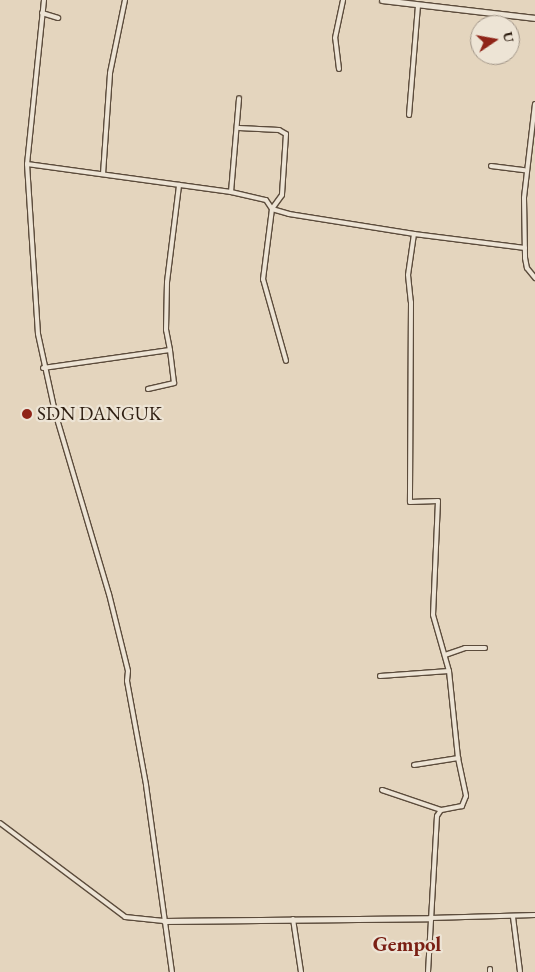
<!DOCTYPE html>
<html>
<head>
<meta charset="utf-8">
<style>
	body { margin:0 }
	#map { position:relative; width:535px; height:972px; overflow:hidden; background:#e4d5be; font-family:"EB Garamond",serif }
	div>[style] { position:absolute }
	.roads { filter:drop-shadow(1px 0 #5c4c3c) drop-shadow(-1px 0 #5c4c3c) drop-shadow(0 1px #5c4c3c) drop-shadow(0 -1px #5c4c3c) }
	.minor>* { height:4px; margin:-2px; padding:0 2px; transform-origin:2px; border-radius:2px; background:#ede4d5 }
	.tertiary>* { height:5px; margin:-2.5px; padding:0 2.5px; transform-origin:2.5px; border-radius:2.5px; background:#ede4d5 }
	.dots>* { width:14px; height:14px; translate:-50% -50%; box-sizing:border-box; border:2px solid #ede4d5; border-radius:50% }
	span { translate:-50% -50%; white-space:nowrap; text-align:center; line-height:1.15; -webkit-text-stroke:4.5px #ede4d5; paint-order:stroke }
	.poi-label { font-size:19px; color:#2e1e11 }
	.left { translate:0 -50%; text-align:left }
	.quarter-label { font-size:21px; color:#7a1f14; font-weight:700 }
	.north { position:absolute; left:470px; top:15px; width:50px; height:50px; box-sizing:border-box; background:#ede4d5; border:1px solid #a19587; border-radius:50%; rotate:78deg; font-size:14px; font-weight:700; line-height:20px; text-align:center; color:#2e1e11 }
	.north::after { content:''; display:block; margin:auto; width:18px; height:22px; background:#8f2418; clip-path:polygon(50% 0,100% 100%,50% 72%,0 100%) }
</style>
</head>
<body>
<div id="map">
	<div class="roads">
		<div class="minor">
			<div style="left:44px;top:0;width:165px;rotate:95.9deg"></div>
			<div style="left:27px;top:164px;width:170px;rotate:86.3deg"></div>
			<div style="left:38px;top:334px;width:80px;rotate:77.7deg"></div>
			<div style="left:55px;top:412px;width:190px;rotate:73.5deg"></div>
			<div style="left:109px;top:594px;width:79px;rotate:76.1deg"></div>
			<div style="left:128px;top:671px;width:10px;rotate:96deg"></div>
			<div style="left:127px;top:681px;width:106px;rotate:79.6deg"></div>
			<div style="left:146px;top:785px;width:189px;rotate:82.1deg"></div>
			<div style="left:42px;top:13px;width:17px;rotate:17deg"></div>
			<div style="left:339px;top:69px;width:31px;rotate:-97deg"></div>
			<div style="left:335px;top:38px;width:39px;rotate:-78deg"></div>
			<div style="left:535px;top:104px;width:95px;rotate:96.7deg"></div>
			<div style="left:524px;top:198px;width:60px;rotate:89deg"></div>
			<div style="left:525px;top:258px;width:10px;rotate:79deg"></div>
			<div style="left:527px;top:268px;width:13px;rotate:51deg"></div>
			<div style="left:409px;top:115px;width:110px;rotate:-85.3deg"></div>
			<div style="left:239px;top:128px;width:40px;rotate:2.9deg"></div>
			<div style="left:279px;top:130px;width:8px;rotate:30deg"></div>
			<div style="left:286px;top:134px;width:61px;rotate:93.8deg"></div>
			<div style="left:282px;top:195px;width:17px;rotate:126deg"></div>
			<div style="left:272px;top:209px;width:71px;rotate:97.3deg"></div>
			<div style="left:263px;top:279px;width:85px;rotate:74.3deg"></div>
			<div style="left:27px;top:164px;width:206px;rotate:7.8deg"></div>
			<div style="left:231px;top:192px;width:36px;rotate:13deg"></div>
			<div style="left:266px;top:200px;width:11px;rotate:56deg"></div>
			<div style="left:272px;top:209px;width:18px;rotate:16deg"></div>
			<div style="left:289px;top:214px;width:127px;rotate:9.1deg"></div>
			<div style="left:414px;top:234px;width:112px;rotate:7.2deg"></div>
			<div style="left:491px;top:166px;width:34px;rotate:7deg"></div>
			<div style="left:103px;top:174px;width:101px;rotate:-86deg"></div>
			<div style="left:110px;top:73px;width:75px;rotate:-78.4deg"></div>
			<div style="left:231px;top:192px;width:94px;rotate:-85.1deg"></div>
			<div style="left:414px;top:234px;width:41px;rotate:98.3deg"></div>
			<div style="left:408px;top:275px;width:27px;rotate:84deg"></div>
			<div style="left:411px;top:302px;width:200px;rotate:90.3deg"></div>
			<div style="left:410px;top:502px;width:28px;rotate:-2deg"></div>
			<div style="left:438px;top:501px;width:114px;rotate:92.5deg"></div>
			<div style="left:433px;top:615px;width:58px;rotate:74.1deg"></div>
			<div style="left:449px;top:671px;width:87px;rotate:84.1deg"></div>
			<div style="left:458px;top:758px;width:39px;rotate:78deg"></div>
			<div style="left:466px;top:796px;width:11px;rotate:112deg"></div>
			<div style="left:462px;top:806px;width:21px;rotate:169deg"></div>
			<div style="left:441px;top:810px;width:7px;rotate:124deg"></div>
			<div style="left:437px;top:816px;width:156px;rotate:93.3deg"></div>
			<div style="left:43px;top:368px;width:128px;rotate:-8.1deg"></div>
			<div style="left:170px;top:350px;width:20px;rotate:-101deg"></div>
			<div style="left:166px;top:330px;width:48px;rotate:-88.8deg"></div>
			<div style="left:167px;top:282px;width:98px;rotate:-82.9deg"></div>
			<div style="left:148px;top:389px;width:27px;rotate:-13deg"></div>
			<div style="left:174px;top:383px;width:33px;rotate:-97deg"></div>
			<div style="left:47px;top:412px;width:8px"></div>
			<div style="left:445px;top:655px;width:21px;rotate:-19deg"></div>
			<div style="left:465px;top:648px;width:20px"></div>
			<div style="left:380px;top:676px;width:69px;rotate:-4.1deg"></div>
			<div style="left:414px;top:765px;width:45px;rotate:-9deg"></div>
			<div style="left:382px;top:790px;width:62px;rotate:18.7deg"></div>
			<div style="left:0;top:823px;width:156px;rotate:36.9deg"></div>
			<div style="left:125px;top:917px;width:39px;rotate:6deg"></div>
			<div style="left:513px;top:917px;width:55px;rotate:82.7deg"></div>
			<div style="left:430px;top:918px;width:105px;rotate:-1.6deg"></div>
			<div style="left:293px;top:919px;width:54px;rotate:81.4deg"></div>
			<div style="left:490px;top:969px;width:3px;rotate:90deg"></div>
		</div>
		<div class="tertiary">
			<div style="left:382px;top:0;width:154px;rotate:6.7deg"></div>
			<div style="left:164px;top:921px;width:266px;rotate:-0.6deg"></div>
		</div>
	</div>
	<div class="dots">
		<div style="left:27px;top:414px;background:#8f2418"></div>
	</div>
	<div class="poi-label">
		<span class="left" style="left:37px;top:414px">SDN DANGUK</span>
	</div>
	<div class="quarter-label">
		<span style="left:407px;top:944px">Gempol</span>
	</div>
	<div class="north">U</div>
</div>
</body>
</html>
